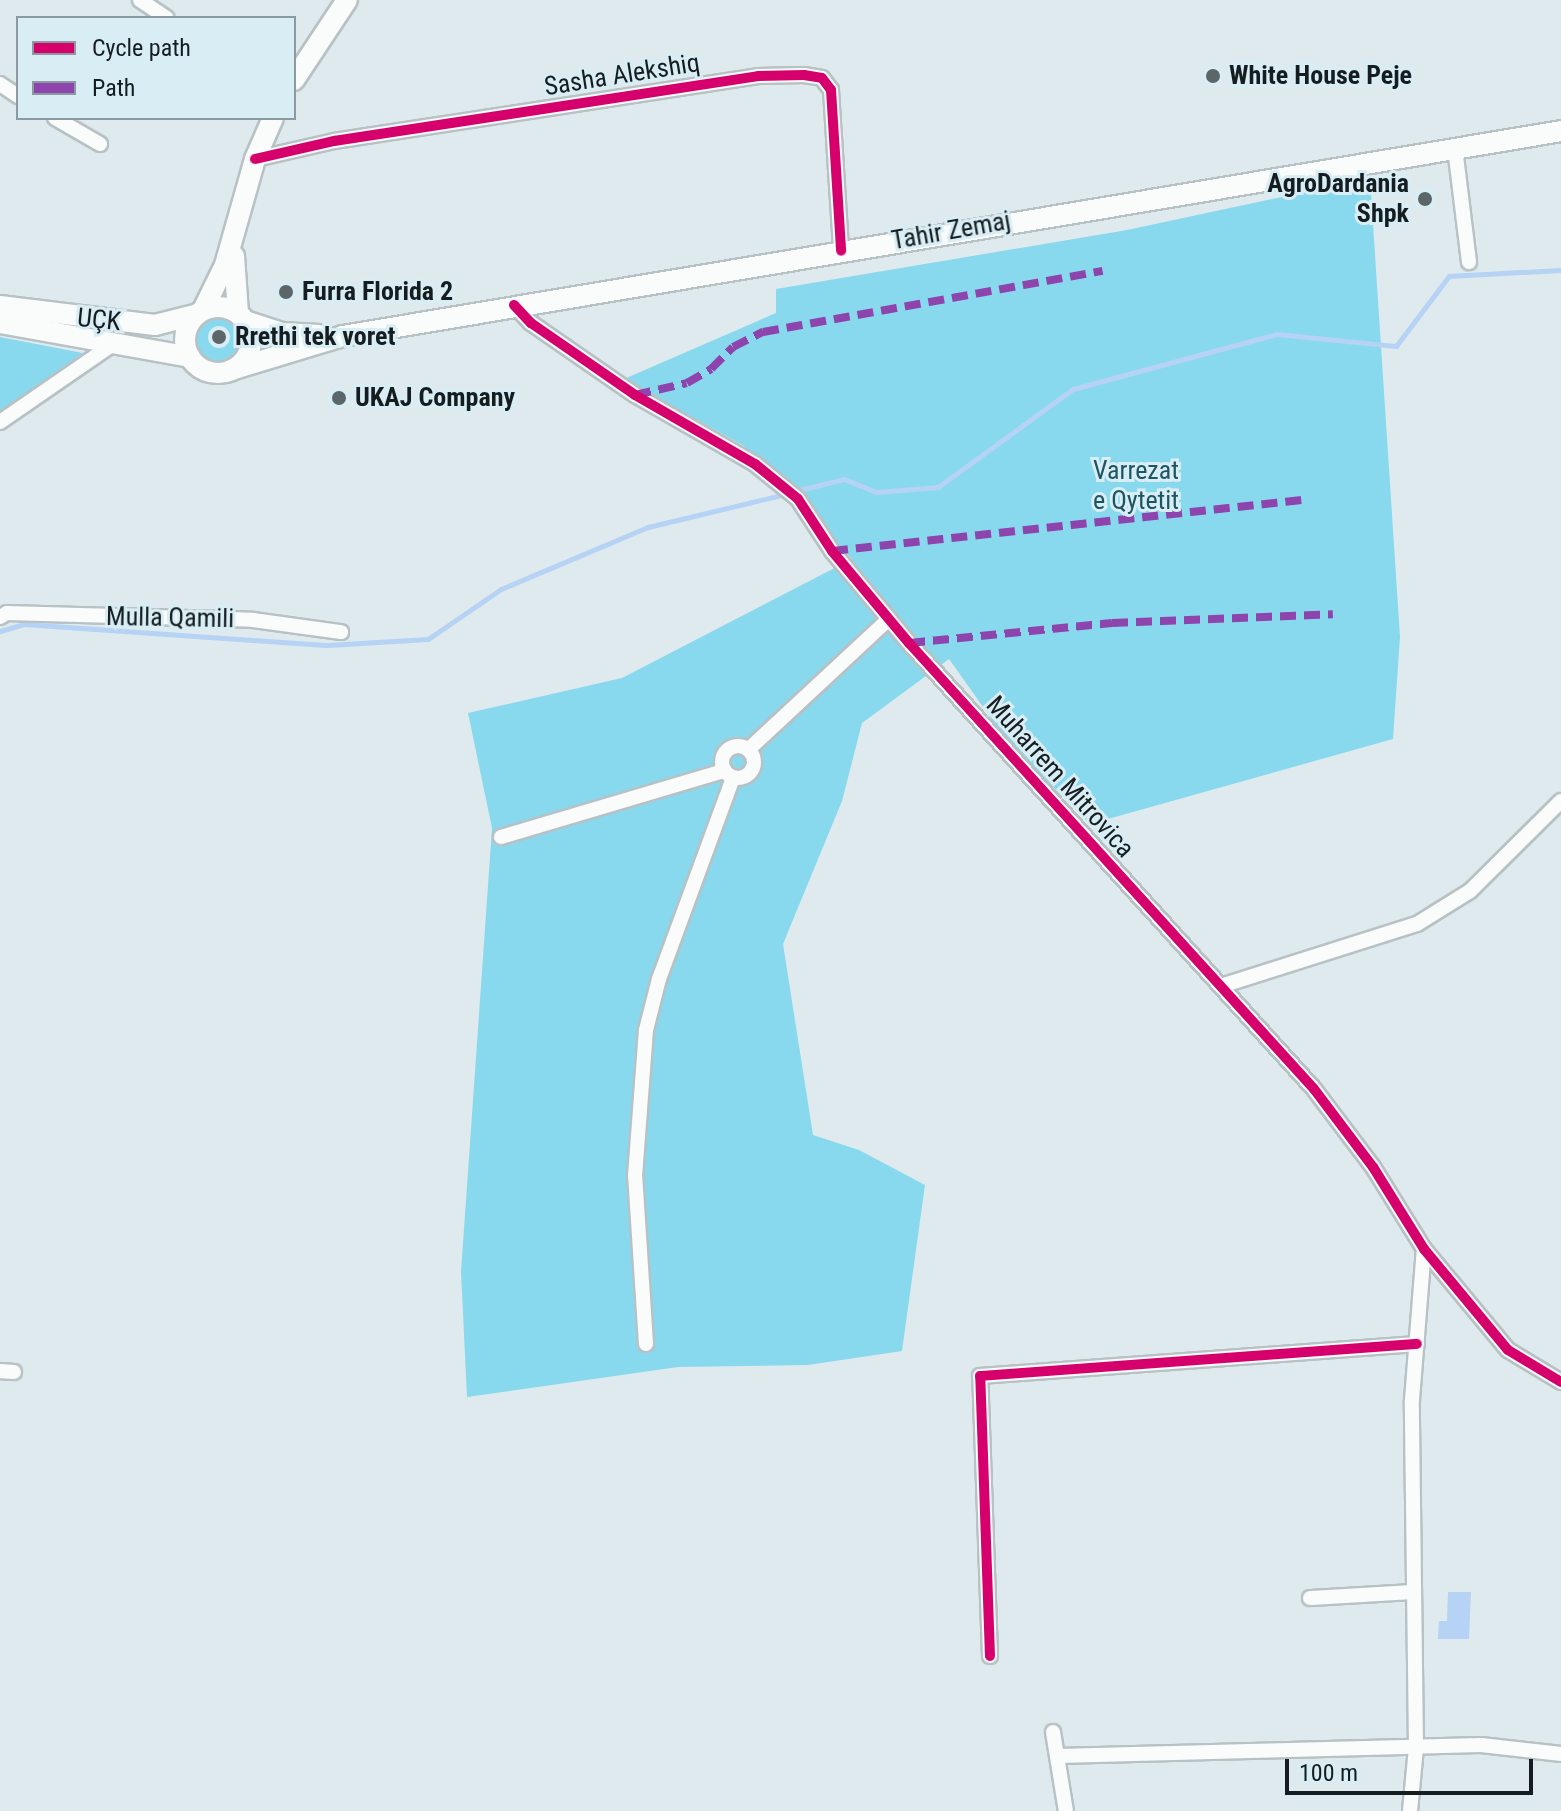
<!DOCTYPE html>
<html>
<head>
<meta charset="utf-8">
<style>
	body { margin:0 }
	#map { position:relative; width:1561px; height:1811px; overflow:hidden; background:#deeaee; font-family:"Roboto Condensed",sans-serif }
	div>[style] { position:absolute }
	.green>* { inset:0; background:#88d9ee }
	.round { border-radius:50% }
	.water>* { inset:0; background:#b6d2f4 }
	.stream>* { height:5px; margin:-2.5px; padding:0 2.5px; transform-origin:2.5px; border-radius:2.5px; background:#b6d2f4 }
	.roads { filter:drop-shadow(2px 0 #b8c1c4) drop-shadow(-2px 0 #b8c1c4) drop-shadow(0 2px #b8c1c4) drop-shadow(0 -2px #b8c1c4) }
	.street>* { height:14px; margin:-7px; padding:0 7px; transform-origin:7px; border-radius:7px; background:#fafcfc }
	.street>.ring { margin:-7px; padding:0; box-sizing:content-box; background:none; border:14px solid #fafcfc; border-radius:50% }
	.secondary>* { height:20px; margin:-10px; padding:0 10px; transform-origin:10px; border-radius:10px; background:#fafcfc }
	.secondary>.ring { margin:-10px; padding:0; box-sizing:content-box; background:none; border:20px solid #fafcfc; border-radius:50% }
	.quiet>* { height:8px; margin-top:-4px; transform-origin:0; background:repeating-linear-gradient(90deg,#8e44ad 0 16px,transparent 0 24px) }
	.cycleway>* { height:10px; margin:-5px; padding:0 5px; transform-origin:5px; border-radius:5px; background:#d6006c }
	.dots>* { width:22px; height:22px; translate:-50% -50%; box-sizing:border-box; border:4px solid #d8edf4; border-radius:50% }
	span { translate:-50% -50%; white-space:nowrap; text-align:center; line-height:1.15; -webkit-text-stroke:6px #d8edf4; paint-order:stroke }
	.street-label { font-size:26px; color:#161d20 }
	.poi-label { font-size:26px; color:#161d20; font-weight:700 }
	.left { translate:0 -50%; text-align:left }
	.right { translate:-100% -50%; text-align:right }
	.park-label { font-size:26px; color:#1d5565 }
	.legend { position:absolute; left:16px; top:16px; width:280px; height:104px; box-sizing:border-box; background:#d8edf4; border:2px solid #8a9a9f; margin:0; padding:10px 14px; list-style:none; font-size:24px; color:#161d20 }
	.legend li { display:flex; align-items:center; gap:16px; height:40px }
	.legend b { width:40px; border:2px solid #8a9a9f }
	.scale { position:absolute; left:1285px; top:1759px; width:248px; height:36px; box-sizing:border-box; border:4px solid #161d20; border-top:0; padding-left:10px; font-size:24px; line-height:28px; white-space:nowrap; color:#161d20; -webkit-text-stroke:6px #d8edf4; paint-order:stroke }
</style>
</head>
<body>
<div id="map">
	<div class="green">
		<div style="clip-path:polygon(1370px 178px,1400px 637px,1393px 739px,1090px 824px,1008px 742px,949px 659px,862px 723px,842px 801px,783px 944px,813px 1135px,859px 1150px,925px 1185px,902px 1351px,808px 1365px,678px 1367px,467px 1397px,461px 1272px,492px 828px,468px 713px,622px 678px,852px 559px,744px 446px,624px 379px,776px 313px,776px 289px,1127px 230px)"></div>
		<div class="round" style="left:196px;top:315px;width:48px;height:48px"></div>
		<div style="clip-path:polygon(0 337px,83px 353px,0 412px)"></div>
	</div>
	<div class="water">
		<div style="clip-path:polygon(1448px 1592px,1471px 1592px,1469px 1639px,1438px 1639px,1439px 1621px,1447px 1621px)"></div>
	</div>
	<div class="stream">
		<div style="left:795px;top:491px;width:50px;rotate:-13.8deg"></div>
		<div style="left:844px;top:479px;width:35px;rotate:22deg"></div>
		<div style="left:877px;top:492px;width:61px;rotate:-4.7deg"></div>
		<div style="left:938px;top:487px;width:167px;rotate:-36deg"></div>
		<div style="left:1073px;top:389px;width:211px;rotate:-15.1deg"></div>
		<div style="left:1277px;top:334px;width:120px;rotate:5.8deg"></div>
		<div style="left:1396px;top:346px;width:88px;rotate:-52.9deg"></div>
		<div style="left:1449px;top:276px;width:112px;rotate:-3.1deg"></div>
		<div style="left:0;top:631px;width:25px;rotate:-16deg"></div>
		<div style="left:24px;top:624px;width:305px;rotate:4deg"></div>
		<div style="left:328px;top:645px;width:100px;rotate:-3.4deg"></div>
		<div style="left:428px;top:639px;width:88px;rotate:-34.4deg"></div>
		<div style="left:501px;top:589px;width:160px;rotate:-22.9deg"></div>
		<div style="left:648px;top:527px;width:141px;rotate:-13.5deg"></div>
	</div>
	<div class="roads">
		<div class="street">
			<div style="left:140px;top:0;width:32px;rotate:34deg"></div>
			<div style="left:0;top:84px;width:22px;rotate:34deg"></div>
			<div style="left:55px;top:118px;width:52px;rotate:30deg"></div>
			<div style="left:1455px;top:148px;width:115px;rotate:83deg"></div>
			<div style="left:255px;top:159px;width:81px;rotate:-12.8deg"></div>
			<div style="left:334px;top:141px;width:429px;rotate:-8.7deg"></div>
			<div style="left:758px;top:76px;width:46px;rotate:-1.2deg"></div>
			<div style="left:804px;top:75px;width:18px;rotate:9deg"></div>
			<div style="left:822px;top:78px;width:15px;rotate:53deg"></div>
			<div style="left:831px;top:90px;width:161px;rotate:86.4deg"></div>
			<div style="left:514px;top:305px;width:25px;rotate:47deg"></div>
			<div style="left:531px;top:323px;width:126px;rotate:34.7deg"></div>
			<div style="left:635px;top:395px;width:138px;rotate:29.9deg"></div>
			<div style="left:755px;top:464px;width:55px;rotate:39.1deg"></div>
			<div style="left:798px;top:499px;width:62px;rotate:56.8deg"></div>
			<div style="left:832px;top:551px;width:120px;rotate:50.1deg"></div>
			<div style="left:909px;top:643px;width:602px;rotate:47.76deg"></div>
			<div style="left:1314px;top:1089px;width:98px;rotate:52.9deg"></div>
			<div style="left:1373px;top:1167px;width:97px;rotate:58.1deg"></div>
			<div style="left:1424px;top:1249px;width:131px;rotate:50.3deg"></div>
			<div style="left:1508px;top:1350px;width:62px;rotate:31.1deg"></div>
			<div style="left:0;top:422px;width:141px;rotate:-34.6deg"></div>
			<div style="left:0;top:617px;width:8px;rotate:-30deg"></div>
			<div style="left:7px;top:613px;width:246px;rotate:1.6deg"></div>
			<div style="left:253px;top:620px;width:89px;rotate:7.8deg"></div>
			<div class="ring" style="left:722px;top:746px;width:18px;height:18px"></div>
			<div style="left:749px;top:749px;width:191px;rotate:-42.9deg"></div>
			<div style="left:501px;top:837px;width:233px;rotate:-16.5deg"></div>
			<div style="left:1221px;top:986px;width:206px;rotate:-17.6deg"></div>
			<div style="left:1417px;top:924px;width:62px;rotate:-31.9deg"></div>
			<div style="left:1470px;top:891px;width:128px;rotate:-44.7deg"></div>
			<div style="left:646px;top:1344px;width:168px;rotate:-93.7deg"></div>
			<div style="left:635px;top:1176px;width:146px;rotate:-85.7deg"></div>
			<div style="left:646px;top:1030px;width:53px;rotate:-75.7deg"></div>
			<div style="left:659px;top:979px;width:214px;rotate:-69.8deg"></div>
			<div style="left:0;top:1371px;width:14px;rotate:4deg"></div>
			<div style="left:1310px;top:1598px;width:104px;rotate:-3.3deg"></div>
			<div style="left:990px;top:1656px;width:280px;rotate:-92deg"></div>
			<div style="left:980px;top:1376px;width:438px;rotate:-4.2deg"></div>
			<div style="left:1053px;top:1732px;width:80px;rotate:80.7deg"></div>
			<div style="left:1058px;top:1756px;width:423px;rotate:-1.5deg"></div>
			<div style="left:1481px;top:1745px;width:81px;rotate:6.4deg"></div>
			<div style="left:1410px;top:1811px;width:63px;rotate:-84.6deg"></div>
			<div style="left:1416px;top:1748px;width:348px;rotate:-90.7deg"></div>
			<div style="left:1412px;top:1400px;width:151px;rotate:-85.5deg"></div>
		</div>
		<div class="secondary">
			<div style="left:294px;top:80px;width:96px;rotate:-56.5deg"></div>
			<div style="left:234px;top:256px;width:57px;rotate:86deg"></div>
			<div style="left:0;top:306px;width:156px;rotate:7deg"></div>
			<div style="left:155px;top:325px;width:44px;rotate:-14.3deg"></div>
			<div class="ring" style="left:185px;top:307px;width:46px;height:46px"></div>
			<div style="left:203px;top:310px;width:50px;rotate:-63.9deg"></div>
			<div style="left:225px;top:265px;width:110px;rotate:-74.2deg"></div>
			<div style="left:255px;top:159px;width:45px;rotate:-66.3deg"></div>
			<div style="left:245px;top:321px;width:39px;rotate:18deg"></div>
			<div style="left:282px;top:333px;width:37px;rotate:3deg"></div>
			<div style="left:0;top:323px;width:193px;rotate:10.1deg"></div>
			<div style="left:231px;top:370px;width:117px;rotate:-16.9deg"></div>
			<div style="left:343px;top:336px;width:1235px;rotate:-9.55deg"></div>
		</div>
	</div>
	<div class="quiet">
		<div style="left:635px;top:395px;width:53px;rotate:-13deg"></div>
		<div style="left:687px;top:383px;width:28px;rotate:-30deg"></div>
		<div style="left:711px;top:369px;width:31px;rotate:-45deg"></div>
		<div style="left:733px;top:347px;width:34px;rotate:-27deg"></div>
		<div style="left:763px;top:332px;width:345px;rotate:-10.2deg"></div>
		<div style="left:832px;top:551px;width:475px;rotate:-6.2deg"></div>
		<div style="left:909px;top:643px;width:204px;rotate:-5.6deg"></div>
		<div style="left:1112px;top:623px;width:221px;rotate:-2.3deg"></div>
	</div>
	<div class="cycleway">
		<div style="left:255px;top:159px;width:81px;rotate:-12.8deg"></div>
		<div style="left:334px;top:141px;width:429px;rotate:-8.7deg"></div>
		<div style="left:758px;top:76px;width:46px;rotate:-1.2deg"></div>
		<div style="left:804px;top:75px;width:18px;rotate:9deg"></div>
		<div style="left:822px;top:78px;width:15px;rotate:53deg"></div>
		<div style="left:831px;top:90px;width:161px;rotate:86.4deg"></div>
		<div style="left:514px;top:305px;width:25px;rotate:47deg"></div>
		<div style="left:531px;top:323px;width:126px;rotate:34.7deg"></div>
		<div style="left:635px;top:395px;width:138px;rotate:29.9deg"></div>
		<div style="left:755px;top:464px;width:55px;rotate:39.1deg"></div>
		<div style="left:798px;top:499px;width:62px;rotate:56.8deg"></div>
		<div style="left:832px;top:551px;width:120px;rotate:50.1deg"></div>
		<div style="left:909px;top:643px;width:602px;rotate:47.76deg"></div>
		<div style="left:1314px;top:1089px;width:98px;rotate:52.9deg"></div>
		<div style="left:1373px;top:1167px;width:97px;rotate:58.1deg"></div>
		<div style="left:1424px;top:1249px;width:131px;rotate:50.3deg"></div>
		<div style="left:1508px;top:1350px;width:62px;rotate:31.1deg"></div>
		<div style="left:990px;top:1656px;width:280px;rotate:-92deg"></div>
		<div style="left:980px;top:1376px;width:438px;rotate:-4.2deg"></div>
	</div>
	<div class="dots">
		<div style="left:1213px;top:76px;background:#5c6568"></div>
		<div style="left:1425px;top:199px;background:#5c6568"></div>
		<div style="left:286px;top:292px;background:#5c6568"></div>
		<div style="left:219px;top:337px;background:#5c6568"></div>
		<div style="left:339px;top:398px;background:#5c6568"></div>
	</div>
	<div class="street-label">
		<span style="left:622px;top:75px;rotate:-9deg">Sasha Alekshiq</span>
		<span style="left:951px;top:231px;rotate:-10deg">Tahir Zemaj</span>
		<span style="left:99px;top:320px;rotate:6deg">UÇK</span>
		<span style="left:170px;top:618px;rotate:1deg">Mulla Qamili</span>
		<span style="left:1060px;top:777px;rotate:48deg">Muharrem Mitrovica</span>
	</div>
	<div class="poi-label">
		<span class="left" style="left:1229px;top:76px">White House Peje</span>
		<span class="right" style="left:1409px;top:199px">AgroDardania<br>Shpk</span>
		<span class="left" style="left:302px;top:292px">Furra Florida 2</span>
		<span class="left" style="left:235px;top:337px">Rrethi tek voret</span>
		<span class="left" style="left:355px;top:398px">UKAJ Company</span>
	</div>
	<div class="park-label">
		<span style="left:1136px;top:486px">Varrezat<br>e Qytetit</span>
	</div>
	<ul class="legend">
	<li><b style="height:10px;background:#d6006c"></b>Cycle path</li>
	<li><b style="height:10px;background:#8e44ad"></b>Path</li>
	</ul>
	<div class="scale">100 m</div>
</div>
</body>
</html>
